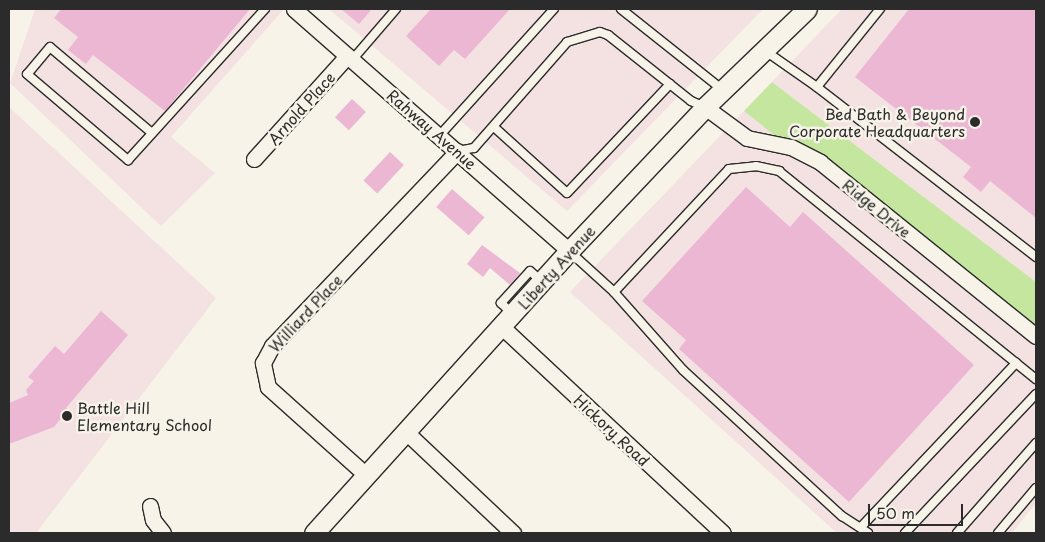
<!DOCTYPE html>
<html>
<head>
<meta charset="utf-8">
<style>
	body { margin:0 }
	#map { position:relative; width:1045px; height:542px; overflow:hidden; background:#f7f3e8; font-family:"Playpen Sans",sans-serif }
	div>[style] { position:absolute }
	.built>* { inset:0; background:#f4e1e2 }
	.green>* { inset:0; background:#c5e69f }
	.building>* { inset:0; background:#ecb7d3; transform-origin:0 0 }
	.roads { filter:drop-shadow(1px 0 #2b2b2b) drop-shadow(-1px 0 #2b2b2b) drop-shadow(0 1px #2b2b2b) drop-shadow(0 -1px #2b2b2b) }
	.service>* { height:8px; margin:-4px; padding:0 4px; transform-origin:4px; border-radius:4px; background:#f7f3e8 }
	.minor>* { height:15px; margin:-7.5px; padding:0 7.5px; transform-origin:7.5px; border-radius:7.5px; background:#f7f3e8 }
	.tertiary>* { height:19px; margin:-9.5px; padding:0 9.5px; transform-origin:9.5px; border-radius:9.5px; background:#f7f3e8 }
	.dots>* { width:14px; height:14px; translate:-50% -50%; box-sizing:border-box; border:2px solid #f7f3e8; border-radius:50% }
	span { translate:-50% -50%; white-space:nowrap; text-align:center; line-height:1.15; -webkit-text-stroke:5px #f7f3e8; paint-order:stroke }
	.street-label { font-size:15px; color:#2b2b2b }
	.poi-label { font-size:15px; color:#2b2b2b }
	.right { translate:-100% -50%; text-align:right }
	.left { translate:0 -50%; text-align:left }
	.frame { position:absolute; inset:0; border:10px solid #2b2b2b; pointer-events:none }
	.scale { position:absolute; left:868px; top:504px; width:95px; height:22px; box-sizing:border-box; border:2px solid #2b2b2b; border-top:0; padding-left:6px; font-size:15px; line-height:18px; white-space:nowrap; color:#2b2b2b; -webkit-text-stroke:4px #f7f3e8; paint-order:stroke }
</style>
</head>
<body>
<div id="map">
	<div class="built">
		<div style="clip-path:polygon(35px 9px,284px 9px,171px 137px,215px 173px,161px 226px,10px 83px)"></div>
		<div style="clip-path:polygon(329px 9px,763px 9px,567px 211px)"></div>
		<div style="clip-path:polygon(842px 9px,1036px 9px,1036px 282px,772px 82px)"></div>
		<div style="clip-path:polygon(9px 107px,216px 298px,36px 533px,9px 533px)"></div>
		<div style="clip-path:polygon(744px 111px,1036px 346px,1036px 503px,1012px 533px,837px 533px,570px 292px)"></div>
	</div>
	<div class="green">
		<div style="clip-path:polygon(772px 82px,1036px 282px,1036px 346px,744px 111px)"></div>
	</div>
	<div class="building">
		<div style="clip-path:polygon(61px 9px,250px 9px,165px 111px,93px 55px,86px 64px,68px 50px,78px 37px,54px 18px)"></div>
		<div style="clip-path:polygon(341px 9px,372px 9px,359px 24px)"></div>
		<div style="clip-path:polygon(431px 9px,510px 9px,465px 59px,454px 50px,439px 66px,406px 36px)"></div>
		<div style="clip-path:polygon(909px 9px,1036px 9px,1036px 218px,990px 181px,981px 192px,963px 177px,971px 167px,855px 77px)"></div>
		<div style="left:352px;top:99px;width:19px;height:25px;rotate:43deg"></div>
		<div style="left:390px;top:152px;width:19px;height:39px;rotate:43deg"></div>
		<div style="clip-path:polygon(746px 187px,790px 227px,803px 212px,974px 365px,849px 502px,679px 349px,686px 340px,642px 301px)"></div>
		<div style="left:452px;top:189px;width:43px;height:24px;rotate:41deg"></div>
		<div style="clip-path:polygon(482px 245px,520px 273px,510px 285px,490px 268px,483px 277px,467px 264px)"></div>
		<div style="clip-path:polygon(101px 311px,128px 335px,66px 408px,68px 410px,54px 427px,9px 444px,9px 403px,28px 395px,26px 390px,34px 381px,28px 377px,55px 346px,64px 354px)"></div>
	</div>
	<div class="roads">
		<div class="service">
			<div style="left:621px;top:9px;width:130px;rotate:38.5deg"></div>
			<div style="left:764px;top:50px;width:65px;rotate:34.9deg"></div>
			<div style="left:817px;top:87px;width:277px;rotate:37.8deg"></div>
			<div style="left:352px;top:60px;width:67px;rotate:-49.2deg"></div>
			<div style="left:817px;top:87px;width:100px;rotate:-51.1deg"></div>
			<div style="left:494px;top:127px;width:98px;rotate:42.1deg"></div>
			<div style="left:567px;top:193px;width:150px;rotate:-46.6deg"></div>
			<div style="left:152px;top:133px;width:133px;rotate:-139.9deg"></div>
			<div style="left:50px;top:47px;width:35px;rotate:130deg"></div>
			<div style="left:27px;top:74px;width:133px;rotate:40.4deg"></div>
			<div style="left:128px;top:160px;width:204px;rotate:-47.8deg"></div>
			<div style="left:440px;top:135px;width:170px;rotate:-47.9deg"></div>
			<div style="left:458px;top:151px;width:16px;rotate:-11deg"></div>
			<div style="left:474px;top:148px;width:141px;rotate:-48.7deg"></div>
			<div style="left:567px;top:42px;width:34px;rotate:-17deg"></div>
			<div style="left:600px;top:32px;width:9px;rotate:21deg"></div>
			<div style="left:608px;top:35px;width:106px;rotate:38.5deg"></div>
			<div style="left:691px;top:101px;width:15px;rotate:23deg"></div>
			<div style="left:569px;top:251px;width:61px;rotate:42.3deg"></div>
			<div style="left:614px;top:292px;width:104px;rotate:48.5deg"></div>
			<div style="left:683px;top:370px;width:216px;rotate:42.6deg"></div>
			<div style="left:842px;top:516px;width:31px;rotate:33deg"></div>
			<div style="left:614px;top:292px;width:168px;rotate:-46.9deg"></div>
			<div style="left:729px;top:169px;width:27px;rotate:-6deg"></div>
			<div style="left:756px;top:166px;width:24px;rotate:12deg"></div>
			<div style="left:779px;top:171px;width:331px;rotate:39deg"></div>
			<div style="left:512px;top:313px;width:15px;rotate:-138deg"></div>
			<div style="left:501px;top:303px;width:43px;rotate:-47.8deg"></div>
			<div style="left:530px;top:271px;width:15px;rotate:42deg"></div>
			<div style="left:861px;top:527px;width:226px;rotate:-46.6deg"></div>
			<div style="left:905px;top:533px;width:191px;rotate:-46.7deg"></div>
			<div style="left:957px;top:533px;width:120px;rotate:-48.7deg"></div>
			<div style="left:998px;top:533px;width:59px;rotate:-49.8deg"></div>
		</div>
		<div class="minor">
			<div style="left:294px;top:9px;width:366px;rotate:41.3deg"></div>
			<div style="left:705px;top:107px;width:52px;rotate:36.4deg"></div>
			<div style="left:747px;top:138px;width:45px;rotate:11.6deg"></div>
			<div style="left:791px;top:147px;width:33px;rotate:27deg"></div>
			<div style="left:820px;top:162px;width:277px;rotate:38.9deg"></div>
			<div style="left:254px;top:159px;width:139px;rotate:-47.9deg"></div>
			<div style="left:502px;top:327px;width:302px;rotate:43deg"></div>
			<div style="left:405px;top:431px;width:149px;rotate:43.4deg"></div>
			<div style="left:366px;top:475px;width:132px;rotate:-138.1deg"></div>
			<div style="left:268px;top:387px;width:25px;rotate:-102deg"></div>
			<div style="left:263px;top:363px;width:19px;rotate:-62deg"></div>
			<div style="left:272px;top:346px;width:269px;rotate:-46.4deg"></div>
			<div style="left:150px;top:506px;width:14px;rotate:78deg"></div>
			<div style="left:153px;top:520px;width:16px;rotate:52deg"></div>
		</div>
		<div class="tertiary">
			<div style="left:314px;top:533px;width:380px;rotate:-47.9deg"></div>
			<div style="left:569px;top:251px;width:198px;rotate:-46.6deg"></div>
			<div style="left:705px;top:107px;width:141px;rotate:-43.9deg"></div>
		</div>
	</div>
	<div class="dots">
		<div style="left:975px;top:122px;background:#2b2b2b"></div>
		<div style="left:67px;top:416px;background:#2b2b2b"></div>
	</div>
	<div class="street-label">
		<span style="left:301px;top:108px;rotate:-48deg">Arnold Place</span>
		<span style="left:432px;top:129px;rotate:41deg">Rahway Avenue</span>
		<span style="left:877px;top:208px;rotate:39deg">Ridge Drive</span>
		<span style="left:556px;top:267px;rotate:-48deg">Liberty Avenue</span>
		<span style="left:305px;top:313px;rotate:-47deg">Williard Place</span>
		<span style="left:612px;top:430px;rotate:43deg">Hickory Road</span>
	</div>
	<div class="poi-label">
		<span class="right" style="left:965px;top:122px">Bed Bath &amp; Beyond<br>Corporate Headquarters</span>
		<span class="left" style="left:77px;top:416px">Battle Hill<br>Elementary School</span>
	</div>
	<div class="frame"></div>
	<div class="scale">50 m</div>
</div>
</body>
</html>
